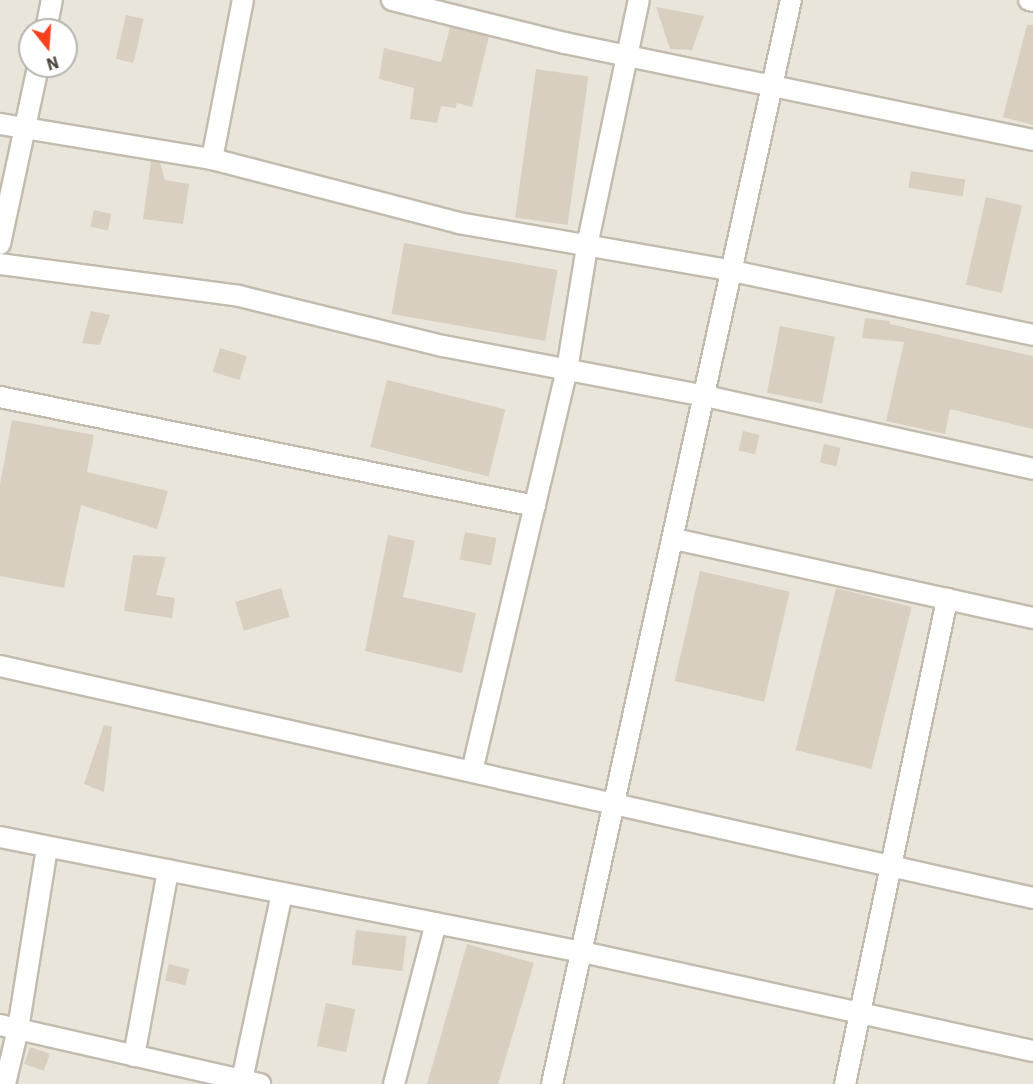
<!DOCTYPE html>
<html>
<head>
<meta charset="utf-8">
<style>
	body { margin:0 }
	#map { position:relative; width:1033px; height:1084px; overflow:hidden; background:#f6f3ec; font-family:"IBM Plex Sans",sans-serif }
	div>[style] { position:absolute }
	.residential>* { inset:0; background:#eae5da }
	.building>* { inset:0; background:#d8cfc1; transform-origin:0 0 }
	.roads { filter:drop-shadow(2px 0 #c2bbae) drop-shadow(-2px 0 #c2bbae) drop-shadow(0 2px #c2bbae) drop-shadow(0 -2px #c2bbae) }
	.minor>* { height:20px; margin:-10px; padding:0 10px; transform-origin:10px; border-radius:10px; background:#fff }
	span { translate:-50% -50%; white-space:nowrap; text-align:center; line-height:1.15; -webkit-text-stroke:5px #fff; paint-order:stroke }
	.north { position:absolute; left:18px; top:18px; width:60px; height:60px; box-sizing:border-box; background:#fff; border:2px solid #b7b4b0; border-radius:50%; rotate:163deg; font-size:16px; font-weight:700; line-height:24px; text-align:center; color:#4b4439 }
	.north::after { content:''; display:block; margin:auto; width:21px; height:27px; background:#fc3f1d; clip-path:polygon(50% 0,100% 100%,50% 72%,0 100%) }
</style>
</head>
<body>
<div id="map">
	<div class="residential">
		<div style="clip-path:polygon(evenodd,0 0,1033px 0,1033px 1084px,0 1084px,0 0,30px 30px,66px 30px,66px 66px,30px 66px,30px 30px)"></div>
	</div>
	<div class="building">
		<div style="clip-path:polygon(656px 7px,704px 16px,692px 50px,670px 49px)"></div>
		<div style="left:126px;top:15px;width:18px;height:45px;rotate:13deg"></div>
		<div style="clip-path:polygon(1027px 25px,1033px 25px,1033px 125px,1003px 117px)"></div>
		<div style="clip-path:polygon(450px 27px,489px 36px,472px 107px,457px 103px,456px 108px,441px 106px,437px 123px,410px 119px,414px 88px,379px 79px,384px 48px,441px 62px)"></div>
		<div style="left:536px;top:69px;width:53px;height:150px;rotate:8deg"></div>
		<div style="clip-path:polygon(151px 161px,160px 163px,165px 180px,189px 184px,183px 224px,143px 219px)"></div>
		<div style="left:911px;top:171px;width:55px;height:17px;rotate:9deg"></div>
		<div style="left:986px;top:197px;width:37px;height:90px;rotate:13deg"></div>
		<div style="left:94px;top:210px;width:18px;height:17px;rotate:13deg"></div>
		<div style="left:404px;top:243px;width:156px;height:72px;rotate:10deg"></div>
		<div style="clip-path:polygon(91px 311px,110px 315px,100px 345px,82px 343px)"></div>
		<div style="clip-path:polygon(865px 318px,890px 321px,890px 324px,1033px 356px,1033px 429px,950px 409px,945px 434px,886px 421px,904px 342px,862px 338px)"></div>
		<div style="left:780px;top:326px;width:56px;height:68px;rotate:11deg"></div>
		<div style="left:220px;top:348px;width:28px;height:25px;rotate:17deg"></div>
		<div style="left:387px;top:380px;width:122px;height:69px;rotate:14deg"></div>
		<div style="clip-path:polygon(12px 420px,94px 435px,87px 472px,168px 491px,157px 529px,81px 505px,64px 588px,0 576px,0 484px)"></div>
		<div style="left:743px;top:431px;width:17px;height:20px;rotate:13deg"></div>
		<div style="left:824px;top:444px;width:17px;height:19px;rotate:13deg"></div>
		<div style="left:465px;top:532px;width:32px;height:28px;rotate:11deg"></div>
		<div style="clip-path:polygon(388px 535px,415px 541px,403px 597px,476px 613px,462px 673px,365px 651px)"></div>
		<div style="clip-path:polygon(133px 555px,166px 557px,156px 595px,175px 598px,172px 618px,124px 611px)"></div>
		<div style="left:700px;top:571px;width:92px;height:113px;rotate:13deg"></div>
		<div style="left:281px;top:588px;width:30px;height:48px;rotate:73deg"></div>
		<div style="left:836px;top:588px;width:78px;height:167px;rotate:14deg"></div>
		<div style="clip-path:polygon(104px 725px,112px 727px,104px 792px,84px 784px)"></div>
		<div style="left:356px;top:930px;width:51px;height:35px;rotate:7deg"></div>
		<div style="clip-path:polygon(467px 944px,534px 963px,498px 1084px,427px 1084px)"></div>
		<div style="left:169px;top:964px;width:21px;height:17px;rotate:14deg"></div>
		<div style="left:326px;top:1003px;width:30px;height:44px;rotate:12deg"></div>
		<div style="left:30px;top:1047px;width:21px;height:18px;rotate:19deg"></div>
	</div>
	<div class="roads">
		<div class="minor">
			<div style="left:392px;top:0;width:178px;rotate:14deg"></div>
			<div style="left:565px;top:43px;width:478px;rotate:11.7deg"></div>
			<div style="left:1029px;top:0;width:4px;rotate:14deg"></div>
			<div style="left:46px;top:30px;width:31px;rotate:-79deg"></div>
			<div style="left:0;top:124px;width:215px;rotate:9.4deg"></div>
			<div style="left:212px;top:159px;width:255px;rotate:14.5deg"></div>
			<div style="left:459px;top:223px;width:278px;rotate:9.9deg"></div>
			<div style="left:733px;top:271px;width:307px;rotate:12deg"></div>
			<div style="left:212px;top:159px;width:162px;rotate:-79deg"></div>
			<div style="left:0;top:244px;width:182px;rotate:-77.9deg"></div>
			<div style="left:0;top:264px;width:241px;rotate:7.6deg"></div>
			<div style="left:239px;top:296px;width:210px;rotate:13.8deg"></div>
			<div style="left:443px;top:346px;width:267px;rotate:10.8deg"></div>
			<div style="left:705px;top:396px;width:336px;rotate:12.5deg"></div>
			<div style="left:0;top:397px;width:546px;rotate:11.52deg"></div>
			<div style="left:674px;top:539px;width:368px;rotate:12.4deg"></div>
			<div style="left:0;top:666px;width:1059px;rotate:12.66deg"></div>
			<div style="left:472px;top:771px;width:412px;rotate:-76.7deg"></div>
			<div style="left:567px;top:370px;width:126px;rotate:-80.8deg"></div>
			<div style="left:587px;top:246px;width:251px;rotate:-78.1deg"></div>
			<div style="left:0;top:837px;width:593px;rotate:11.18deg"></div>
			<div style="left:582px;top:952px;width:462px;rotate:12.4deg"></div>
			<div style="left:0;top:1025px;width:267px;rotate:12.8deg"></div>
			<div style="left:134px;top:1056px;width:189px;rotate:-79.6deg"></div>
			<div style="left:242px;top:1080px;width:191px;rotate:-77.9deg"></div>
			<div style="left:5px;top:1084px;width:57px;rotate:-76.7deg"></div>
			<div style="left:18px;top:1029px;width:184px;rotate:-80.9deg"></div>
			<div style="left:394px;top:1084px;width:166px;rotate:-75.4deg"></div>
			<div style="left:552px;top:1084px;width:1110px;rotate:-77.57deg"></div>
			<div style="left:845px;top:1084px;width:496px;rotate:-78.1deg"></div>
		</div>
	</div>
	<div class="north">N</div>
</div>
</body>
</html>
